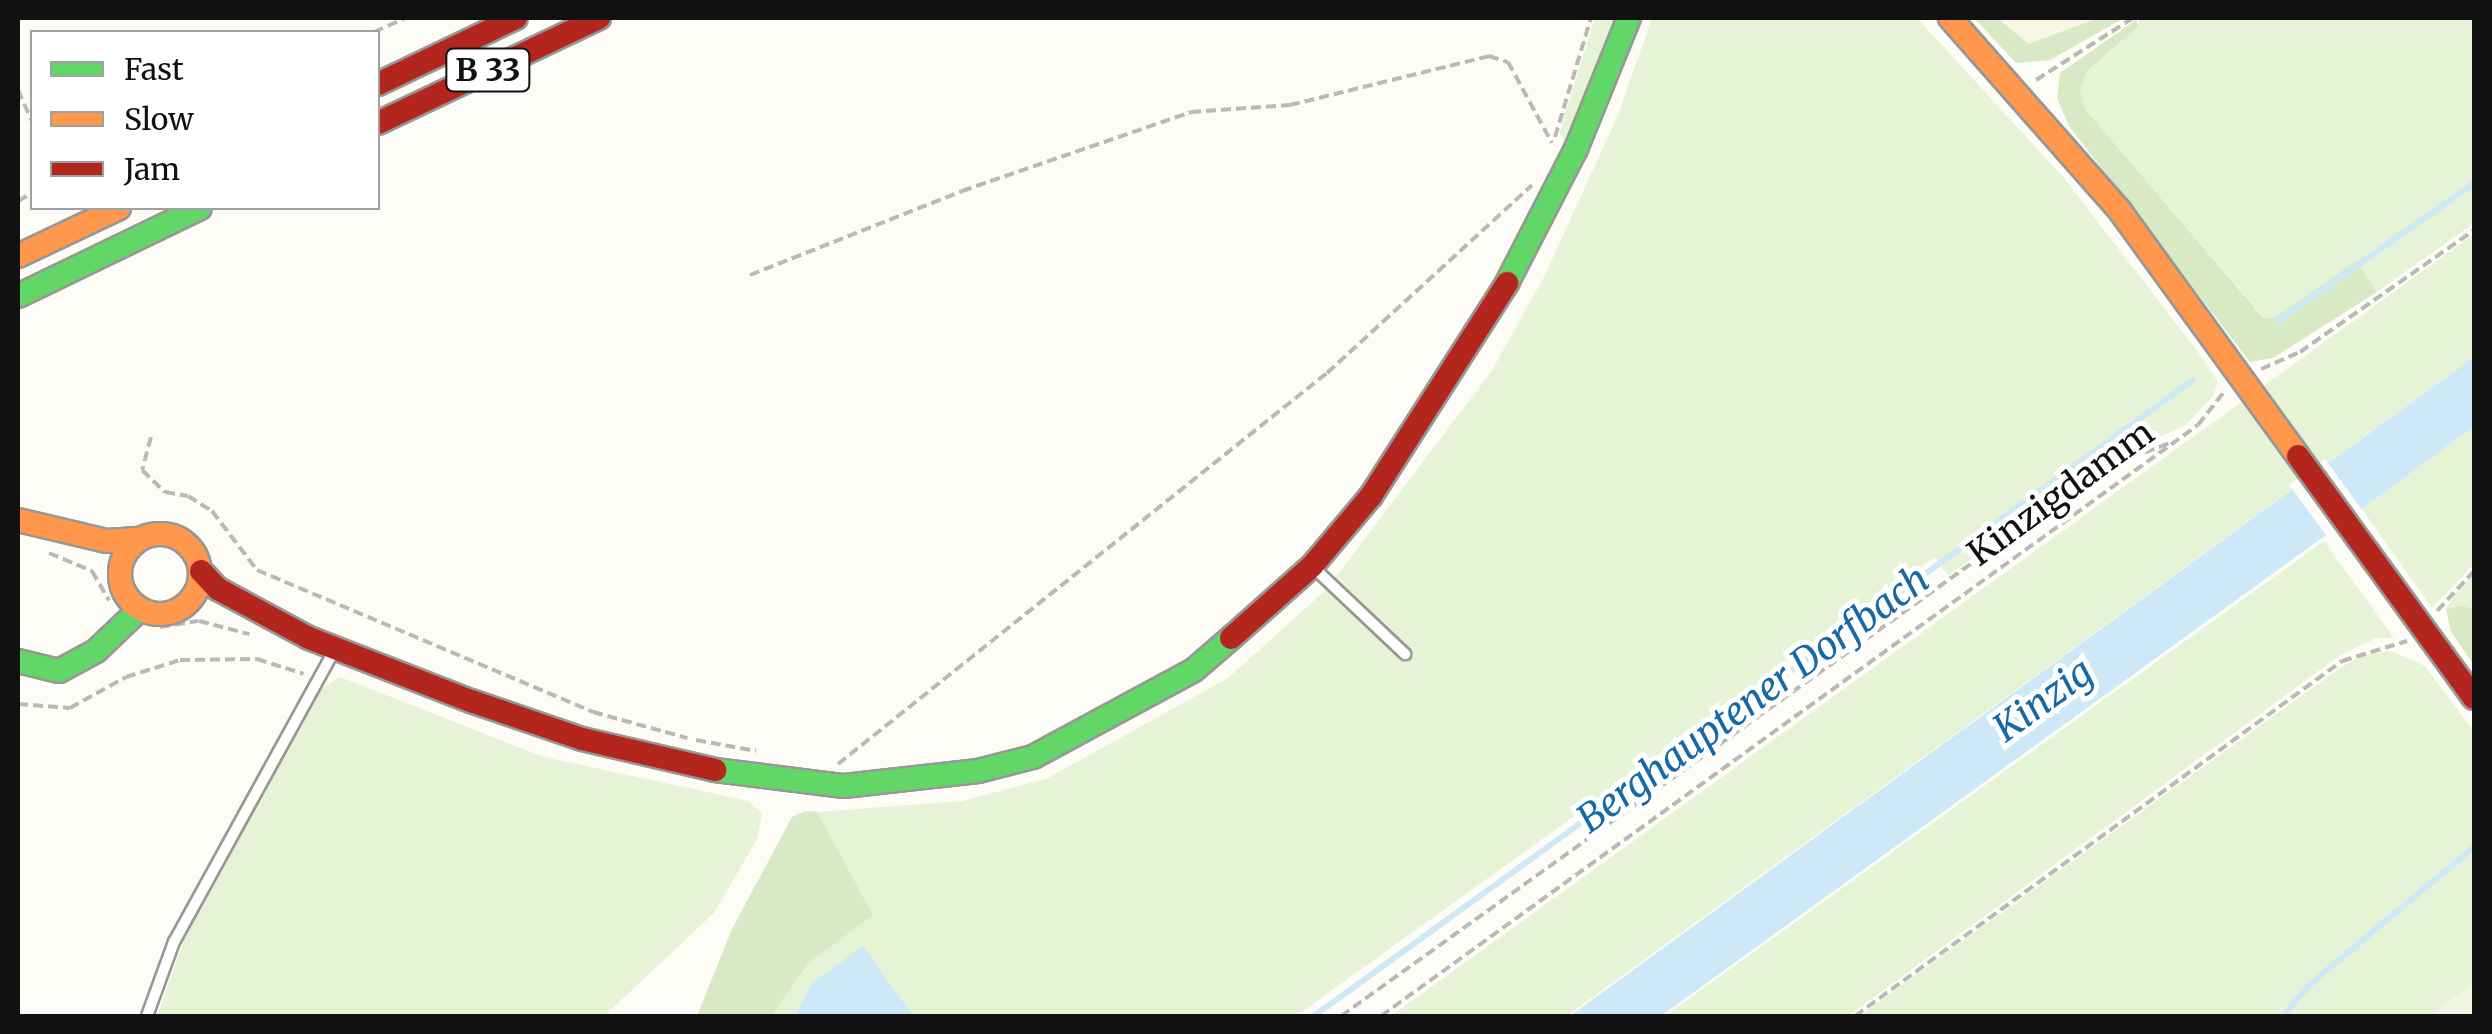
<!DOCTYPE html>
<html>
<head>
<meta charset="utf-8">
<style>
	body { margin:0 }
	#map { position:relative; width:2492px; height:1034px; overflow:hidden; background:#fdfcf7; font-family:Merriweather,serif }
	div>[style] { position:absolute }
	.farmland>* { inset:0; background:#f9f7e4 }
	.green>* { inset:0; background:#e7f3d7 }
	.forest>* { inset:0; background:#d8eac5 }
	.pitch>* { inset:0; background:#f0f6e1 }
	.water>* { inset:0; background:#cde8f7 }
	.pier>* { inset:0; background:#fdfcf7; transform-origin:0 0 }
	.stream>* { height:6px; margin:-3px; padding:0 3px; transform-origin:3px; border-radius:3px; background:#cde8f7 }
	.path>* { height:4px; margin-top:-2px; transform-origin:0; background:repeating-linear-gradient(90deg,#b9b9b8 0 10px,transparent 0 15px) }
	.roads { filter:drop-shadow(2px 0 #979795) drop-shadow(-2px 0 #979795) drop-shadow(0 2px #979795) drop-shadow(0 -2px #979795) }
	.lane>* { height:10px; margin:-5px; padding:0 5px; transform-origin:5px; border-radius:5px; background:#fffffe }
	.fast>* { height:22px; margin:-11px; padding:0 11px; transform-origin:11px; border-radius:11px; background:#63d668 }
	.slow>* { height:22px; margin:-11px; padding:0 11px; transform-origin:11px; border-radius:11px; background:#ff974d }
	.slow>.ring { margin:-11px; padding:0; box-sizing:content-box; background:none; border:22px solid #ff974d; border-radius:50% }
	.jam>* { height:22px; margin:-11px; padding:0 11px; transform-origin:11px; border-radius:11px; background:#b3261e }
	span { translate:-50% -50%; white-space:nowrap; text-align:center; line-height:1.15; -webkit-text-stroke:10px #fff; paint-order:stroke }
	.shield-label span { padding:2px 8px; background:#fff; border:2px solid; border-radius:8px; -webkit-text-stroke-width:0 }
	.shield-label { font-size:32px; color:#111; font-weight:700 }
	.street-label { font-size:35px; color:#111 }
	.water-label { font-size:38px; color:#1768a6; font-style:italic }
	.frame { position:absolute; inset:0; border:20px solid #111; pointer-events:none }
	.legend { position:absolute; left:30px; top:30px; width:350px; height:180px; box-sizing:border-box; background:#fff; border:2px solid #a0a0a0; margin:0; padding:12px 18px; list-style:none; font-size:30px; color:#111 }
	.legend li { display:flex; align-items:center; gap:20px; height:50px }
	.legend b { width:50px; border:2px solid #a0a0a0 }
</style>
</head>
<body>
<div id="map">
	<div class="farmland">
		<div style="clip-path:polygon(1997px 18px,2098px 18px,2029px 44px)"></div>
	</div>
	<div class="green">
		<div style="clip-path:polygon(1595px 18px,1620px 18px,1572px 138px,1564px 140px,1559px 133px)"></div>
		<div style="clip-path:polygon(1652px 18px,1917px 18px,2064px 178px,2204px 360px,2218px 382px,2213px 396px,2187px 424px,2097px 467px,1948px 576px,1935px 557px,1296px 1016px,771px 1016px,809px 963px,872px 915px,817px 812px,962px 801px,1046px 779px,1228px 678px,1327px 589px,1377px 637px,1381px 628px,1335px 578px,1491px 372px,1544px 277px,1618px 115px)"></div>
		<div style="clip-path:polygon(2139px 18px,2474px 18px,2474px 223px,2377px 292px,2356px 261px,2272px 319px,2264px 317px,2085px 109px,2080px 90px,2087px 71px,2139px 26px)"></div>
		<div style="clip-path:polygon(2474px 234px,2474px 357px,1567px 1016px,1391px 1016px)"></div>
		<div style="clip-path:polygon(2474px 426px,2474px 564px,2432px 608px,2362px 509px)"></div>
		<div style="clip-path:polygon(2324px 541px,2394px 638px,2376px 638px,2339px 656px,1848px 1016px,1665px 1016px)"></div>
		<div style="clip-path:polygon(2474px 574px,2474px 609px,2446px 609px,2455px 594px)"></div>
		<div style="clip-path:polygon(2391px 651px,2425px 666px,2474px 732px,2474px 983px,2430px 1016px,1859px 1016px,2340px 668px,2362px 655px)"></div>
		<div style="clip-path:polygon(340px 677px,544px 757px,749px 801px,762px 814px,757px 839px,714px 913px,604px 1016px,157px 1016px,185px 938px,322px 688px)"></div>
	</div>
	<div class="forest">
		<div style="clip-path:polygon(1974px 18px,1997px 18px,2029px 44px,2098px 18px,2124px 18px,2050px 60px,2016px 63px)"></div>
		<div style="clip-path:polygon(2136px 20px,2139px 26px,2087px 71px,2080px 90px,2085px 109px,2263px 317px,2272px 319px,2356px 261px,2377px 292px,2273px 358px,2250px 362px,2069px 126px,2057px 98px,2060px 73px)"></div>
		<div style="clip-path:polygon(2462px 606px,2474px 609px,2474px 665px,2451px 632px,2446px 609px)"></div>
		<div style="clip-path:polygon(805px 811px,817px 812px,873px 915px,809px 963px,771px 1016px,697px 1016px,732px 929px,792px 817px)"></div>
	</div>
	<div class="pitch">
		<div style="clip-path:polygon(2474px 983px,2474px 1016px,2430px 1016px)"></div>
	</div>
	<div class="water">
		<div style="clip-path:polygon(2474px 357px,2474px 426px,2362px 509px,1661px 1016px,1570px 1016px)"></div>
		<div style="clip-path:polygon(863px 946px,913px 1016px,795px 1016px,812px 983px)"></div>
	</div>
	<div class="pier">
		<div style="left:2325px;top:459px;width:67px;height:44px;rotate:54deg"></div>
	</div>
	<div class="stream">
		<div style="left:2278px;top:321px;width:240px;rotate:-35.1deg"></div>
		<div style="left:1314px;top:1016px;width:1084px;rotate:-35.88deg"></div>
		<div style="left:2283px;top:1016px;width:39px;rotate:-50deg"></div>
		<div style="left:2308px;top:986px;width:217px;rotate:-39.9deg"></div>
	</div>
	<div class="path">
		<div style="left:374px;top:32px;width:35px;rotate:-24deg"></div>
		<div style="left:2036px;top:80px;width:115px;rotate:-32.6deg"></div>
		<div style="left:18px;top:90px;width:35px;rotate:66deg"></div>
		<div style="left:1555px;top:137px;width:124px;rotate:-73.2deg"></div>
		<div style="left:18px;top:201px;width:16px;rotate:-30deg"></div>
		<div style="left:750px;top:275px;width:228px;rotate:-21.6deg"></div>
		<div style="left:962px;top:191px;width:242px;rotate:-19deg"></div>
		<div style="left:1191px;top:112px;width:99px;rotate:-4deg"></div>
		<div style="left:1290px;top:105px;width:205px;rotate:-13.8deg"></div>
		<div style="left:1489px;top:56px;width:20px;rotate:18deg"></div>
		<div style="left:1508px;top:62px;width:92px;rotate:61.5deg"></div>
		<div style="left:2261px;top:369px;width:43px;rotate:-23.6deg"></div>
		<div style="left:2300px;top:352px;width:213px;rotate:-35deg"></div>
		<div style="left:151px;top:437px;width:34px;rotate:105deg"></div>
		<div style="left:142px;top:470px;width:32px;rotate:44deg"></div>
		<div style="left:165px;top:492px;width:23px;rotate:10deg"></div>
		<div style="left:188px;top:496px;width:28px;rotate:32deg"></div>
		<div style="left:212px;top:511px;width:74px;rotate:52.7deg"></div>
		<div style="left:257px;top:570px;width:365px;rotate:22.9deg"></div>
		<div style="left:593px;top:712px;width:98px;rotate:15.5deg"></div>
		<div style="left:49px;top:553px;width:47px;rotate:22.7deg"></div>
		<div style="left:92px;top:571px;width:34px;rotate:60deg"></div>
		<div style="left:2437px;top:611px;width:54px;rotate:-47.2deg"></div>
		<div style="left:160px;top:627px;width:39px;rotate:-9deg"></div>
		<div style="left:199px;top:621px;width:52px;rotate:14.6deg"></div>
		<div style="left:18px;top:704px;width:52px;rotate:4.4deg"></div>
		<div style="left:70px;top:708px;width:64px;rotate:-29deg"></div>
		<div style="left:126px;top:677px;width:57px;rotate:-17.5deg"></div>
		<div style="left:180px;top:660px;width:77px;rotate:-0.7deg"></div>
		<div style="left:257px;top:659px;width:49px;rotate:17.7deg"></div>
		<div style="left:696px;top:740px;width:61px;rotate:10.4deg"></div>
		<div style="left:838px;top:764px;width:626px;rotate:-38.65deg"></div>
		<div style="left:1327px;top:373px;width:278px;rotate:-42.5deg"></div>
		<div style="left:1341px;top:1016px;width:938px;rotate:-35.67deg"></div>
		<div style="left:2103px;top:469px;width:74px;rotate:-21.4deg"></div>
		<div style="left:1381px;top:1016px;width:1008px;rotate:-35.88deg"></div>
		<div style="left:2198px;top:425px;width:42px;rotate:-51.8deg"></div>
		<div style="left:1855px;top:1016px;width:603px;rotate:-36.09deg"></div>
		<div style="left:2342px;top:661px;width:68px;rotate:-17.1deg"></div>
	</div>
	<div class="roads">
		<div class="lane">
			<div style="left:1313px;top:567px;width:127px;rotate:43.4deg"></div>
			<div style="left:147px;top:1016px;width:79px;rotate:-70deg"></div>
			<div style="left:174px;top:942px;width:334px;rotate:-61.2deg"></div>
		</div>
		<div class="fast">
			<div style="left:1507px;top:283px;width:151px;rotate:-62.8deg"></div>
			<div style="left:1576px;top:149px;width:141px;rotate:-68deg"></div>
			<div style="left:18px;top:296px;width:202px;rotate:-25.8deg"></div>
			<div style="left:18px;top:661px;width:42px;rotate:13.7deg"></div>
			<div style="left:59px;top:671px;width:42px;rotate:-28.4deg"></div>
			<div style="left:96px;top:651px;width:61px;rotate:-43.7deg"></div>
			<div style="left:715px;top:770px;width:130px;rotate:7.1deg"></div>
			<div style="left:844px;top:786px;width:135px;rotate:-6.4deg"></div>
			<div style="left:978px;top:771px;width:57px;rotate:-14.3deg"></div>
			<div style="left:1033px;top:757px;width:183px;rotate:-28.4deg"></div>
			<div style="left:1194px;top:670px;width:49px;rotate:-40.9deg"></div>
		</div>
		<div class="slow">
			<div style="left:1950px;top:18px;width:257px;rotate:48.6deg"></div>
			<div style="left:2120px;top:211px;width:303px;rotate:54deg"></div>
			<div style="left:18px;top:256px;width:112px;rotate:-25.4deg"></div>
			<div style="left:18px;top:520px;width:91px;rotate:13.3deg"></div>
			<div style="left:107px;top:541px;width:32px;rotate:-4deg"></div>
			<div class="ring" style="left:120px;top:534px;width:58px;height:58px"></div>
		</div>
		<div class="jam">
			<div style="left:378px;top:84px;width:153px;rotate:-25.6deg"></div>
			<div style="left:378px;top:123px;width:245px;rotate:-25.4deg"></div>
			<div style="left:2298px;top:456px;width:299px;rotate:54deg"></div>
			<div style="left:201px;top:571px;width:25px;rotate:47deg"></div>
			<div style="left:218px;top:589px;width:103px;rotate:28.3deg"></div>
			<div style="left:309px;top:638px;width:174px;rotate:21.3deg"></div>
			<div style="left:471px;top:701px;width:117px;rotate:18.9deg"></div>
			<div style="left:582px;top:739px;width:137px;rotate:13.1deg"></div>
			<div style="left:1231px;top:638px;width:108px;rotate:-41.6deg"></div>
			<div style="left:1312px;top:566px;width:92px;rotate:-49.9deg"></div>
			<div style="left:1371px;top:496px;width:253px;rotate:-57.4deg"></div>
		</div>
	</div>
	<div class="shield-label">
		<span style="left:488px;top:70px">B 33</span>
	</div>
	<div class="street-label">
		<span style="left:2061px;top:493px;rotate:-36deg">Kinzigdamm</span>
	</div>
	<div class="water-label">
		<span style="left:1753px;top:699px;rotate:-36deg">Berghauptener Dorfbach</span>
		<span style="left:2043px;top:700px;rotate:-36deg">Kinzig</span>
	</div>
	<div class="frame"></div>
	<ul class="legend">
	<li><b style="height:12px;background:#63d668"></b>Fast</li>
	<li><b style="height:12px;background:#ff974d"></b>Slow</li>
	<li><b style="height:12px;background:#b3261e"></b>Jam</li>
	</ul>
</div>
</body>
</html>
